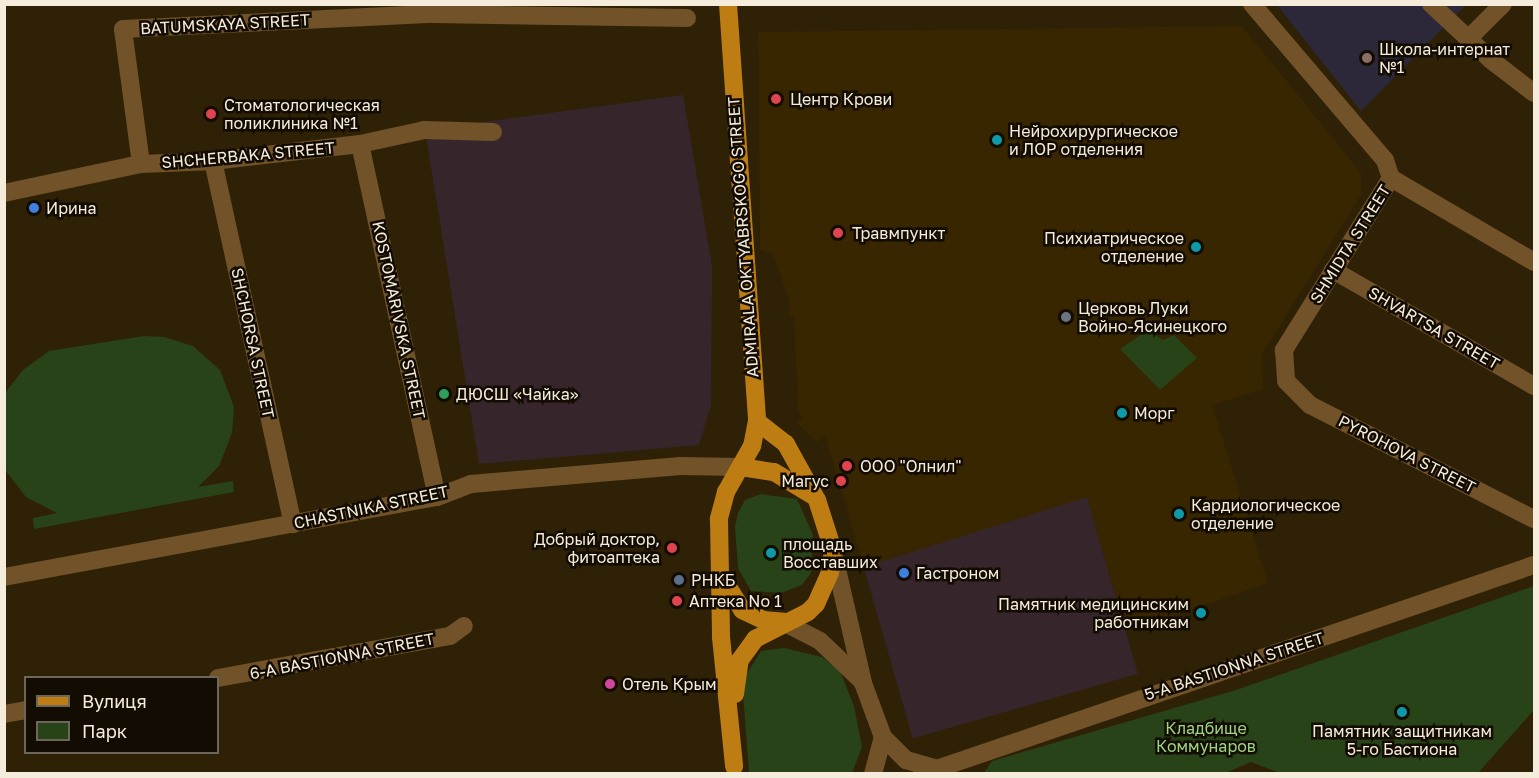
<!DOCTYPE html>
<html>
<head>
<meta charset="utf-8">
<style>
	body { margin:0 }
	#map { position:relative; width:1539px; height:778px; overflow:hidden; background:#2f2105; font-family:"Golos Text",sans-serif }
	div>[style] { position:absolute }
	.commercial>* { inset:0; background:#37252c; transform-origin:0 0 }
	.built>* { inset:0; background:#382601 }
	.education>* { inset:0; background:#2c2839 }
	.green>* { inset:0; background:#284318 }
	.minor>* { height:18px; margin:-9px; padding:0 9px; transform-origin:9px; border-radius:9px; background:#715229 }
	.major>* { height:18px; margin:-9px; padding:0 9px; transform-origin:9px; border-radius:9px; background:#be7d12 }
	.dots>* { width:16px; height:16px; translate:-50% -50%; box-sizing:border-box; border:3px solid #120c03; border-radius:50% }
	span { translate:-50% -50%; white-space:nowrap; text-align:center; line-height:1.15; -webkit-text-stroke:5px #120c03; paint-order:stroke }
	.street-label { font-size:16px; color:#f6ecdc }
	.poi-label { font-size:16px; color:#f6ecdc }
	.left { translate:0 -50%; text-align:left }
	.right { translate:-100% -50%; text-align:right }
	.park-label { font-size:16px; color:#9ed580 }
	.frame { position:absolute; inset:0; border:6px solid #f6ecdc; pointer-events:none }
	.legend { position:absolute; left:24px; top:676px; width:195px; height:78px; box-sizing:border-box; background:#120c03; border:2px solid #6d665a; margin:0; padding:8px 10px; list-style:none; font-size:18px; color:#f6ecdc }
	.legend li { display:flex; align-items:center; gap:12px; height:30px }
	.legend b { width:30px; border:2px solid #6d665a }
</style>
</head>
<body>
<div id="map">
	<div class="commercial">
		<div style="clip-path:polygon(683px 95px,712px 266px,711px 405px,699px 445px,479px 464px,425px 130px)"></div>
		<div style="left:1087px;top:497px;width:184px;height:234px;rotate:74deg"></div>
	</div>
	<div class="built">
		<div style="clip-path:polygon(1242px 26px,1361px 173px,1361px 195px,1262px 354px,1263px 389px,1212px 405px,1268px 583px,1126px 632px,1087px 497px,864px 567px,825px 435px,817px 442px,797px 423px,802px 417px,798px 410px,794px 316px,789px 316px,789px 300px,773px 254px,760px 250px,758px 32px)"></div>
	</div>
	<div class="education">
		<div style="clip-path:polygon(1467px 4px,1361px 111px,1277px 5px)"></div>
	</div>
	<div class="green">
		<div style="clip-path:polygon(1148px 330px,1163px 340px,1174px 335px,1197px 358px,1160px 390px,1120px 349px)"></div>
		<div style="clip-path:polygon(144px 336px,164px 337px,193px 346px,220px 370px,234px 407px,232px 433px,219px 466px,198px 487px,233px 481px,234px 492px,34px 529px,33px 518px,57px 513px,26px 497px,5px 470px,4px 396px,8px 389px,23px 370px,49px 351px)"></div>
		<div style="clip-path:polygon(761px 494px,797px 499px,813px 535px,811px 573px,802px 585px,781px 593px,751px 591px,738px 568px,735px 527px,738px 513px,745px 500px)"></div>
		<div style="clip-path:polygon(1534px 586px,1534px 710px,1478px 773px,1280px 773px,1251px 762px,1223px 774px,984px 773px,992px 761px,1236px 690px)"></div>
		<div style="clip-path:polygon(784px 648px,822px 657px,840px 671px,854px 706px,862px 747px,852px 773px,749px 773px,743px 693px,746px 675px,761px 651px)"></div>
	</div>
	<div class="minor">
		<div style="left:1252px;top:4px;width:205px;rotate:49.6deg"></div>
		<div style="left:1385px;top:160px;width:19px;rotate:72deg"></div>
		<div style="left:1431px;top:4px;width:82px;rotate:43deg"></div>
		<div style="left:1491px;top:60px;width:54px;rotate:37.5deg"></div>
		<div style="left:1469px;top:38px;width:48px;rotate:-45deg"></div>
		<div style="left:360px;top:144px;width:361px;rotate:77.7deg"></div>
		<div style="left:213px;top:161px;width:372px;rotate:77.6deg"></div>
		<div style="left:141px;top:164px;width:136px;rotate:-97.6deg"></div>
		<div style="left:123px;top:29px;width:310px;rotate:-2.8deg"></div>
		<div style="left:433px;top:14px;width:254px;rotate:0.9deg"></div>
		<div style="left:1391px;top:178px;width:203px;rotate:121.9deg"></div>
		<div style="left:1284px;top:350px;width:31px;rotate:86deg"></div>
		<div style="left:1286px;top:381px;width:34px;rotate:45deg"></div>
		<div style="left:1310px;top:405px;width:251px;rotate:27deg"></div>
		<div style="left:1391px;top:178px;width:166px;rotate:30.4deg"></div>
		<div style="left:4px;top:193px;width:140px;rotate:-12deg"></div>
		<div style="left:141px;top:164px;width:72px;rotate:-2.4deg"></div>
		<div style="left:213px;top:161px;width:148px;rotate:-6.6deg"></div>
		<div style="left:360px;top:144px;width:66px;rotate:-12.3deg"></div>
		<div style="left:424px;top:130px;width:69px;rotate:1.7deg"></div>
		<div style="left:1333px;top:270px;width:232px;rotate:30deg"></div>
		<div style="left:834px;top:556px;width:130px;rotate:77.1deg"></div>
		<div style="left:863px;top:683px;width:58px;rotate:69.7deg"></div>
		<div style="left:883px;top:737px;width:33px;rotate:45deg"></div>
		<div style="left:906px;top:760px;width:29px;rotate:16deg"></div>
		<div style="left:4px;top:577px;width:440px;rotate:-10.5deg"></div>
		<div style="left:437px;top:497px;width:36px;rotate:-21deg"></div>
		<div style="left:471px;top:484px;width:210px;rotate:-4.9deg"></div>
		<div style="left:680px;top:466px;width:61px;rotate:0.9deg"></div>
		<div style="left:785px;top:623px;width:39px;rotate:27deg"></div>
		<div style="left:820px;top:641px;width:58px;rotate:43.6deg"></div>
		<div style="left:218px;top:678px;width:236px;rotate:-10.3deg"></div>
		<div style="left:450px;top:636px;width:17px;rotate:-36deg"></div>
		<div style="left:4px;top:714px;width:22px;rotate:-10deg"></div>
		<div style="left:873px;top:774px;width:38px;rotate:-75deg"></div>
		<div style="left:922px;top:774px;width:647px;rotate:-18.86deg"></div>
	</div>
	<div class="major">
		<div style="left:728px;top:4px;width:418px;rotate:86deg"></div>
		<div style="left:757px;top:421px;width:25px;rotate:101deg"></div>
		<div style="left:752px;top:446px;width:53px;rotate:119.5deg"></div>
		<div style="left:726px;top:492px;width:28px;rotate:105deg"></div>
		<div style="left:719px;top:519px;width:118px;rotate:89deg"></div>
		<div style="left:721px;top:637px;width:130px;rotate:84.2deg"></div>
		<div style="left:741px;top:467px;width:33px;rotate:9deg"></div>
		<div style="left:774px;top:472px;width:44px;rotate:31.2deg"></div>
		<div style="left:723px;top:579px;width:36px;rotate:58deg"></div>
		<div style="left:742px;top:610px;width:23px;rotate:25deg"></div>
		<div style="left:763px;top:620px;width:21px;rotate:5deg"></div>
		<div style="left:735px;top:694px;width:34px;rotate:-82deg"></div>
		<div style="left:740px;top:660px;width:26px;rotate:-54deg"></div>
		<div style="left:755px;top:639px;width:59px;rotate:-27deg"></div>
		<div style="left:808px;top:612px;width:11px;rotate:-45deg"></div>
		<div style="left:816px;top:604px;width:34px;rotate:-66deg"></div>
		<div style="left:830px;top:573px;width:23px;rotate:-83deg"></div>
		<div style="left:833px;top:550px;width:52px;rotate:-107.7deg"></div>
		<div style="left:817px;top:500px;width:64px;rotate:-119deg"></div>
		<div style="left:786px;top:444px;width:37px;rotate:-142deg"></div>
	</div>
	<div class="dots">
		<div style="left:1367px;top:58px;background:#8d6e63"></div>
		<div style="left:776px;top:99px;background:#e0444e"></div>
		<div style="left:211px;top:114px;background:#e0444e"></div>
		<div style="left:997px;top:140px;background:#0f9aa8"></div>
		<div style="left:34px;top:208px;background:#3f7fe0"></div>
		<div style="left:838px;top:233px;background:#e0444e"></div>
		<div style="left:1196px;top:247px;background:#0f9aa8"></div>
		<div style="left:1066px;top:317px;background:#6b7280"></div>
		<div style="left:444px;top:394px;background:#2e9e5b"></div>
		<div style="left:1122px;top:413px;background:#0f9aa8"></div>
		<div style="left:847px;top:466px;background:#e0444e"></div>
		<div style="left:841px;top:481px;background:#e0444e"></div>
		<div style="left:1179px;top:514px;background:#0f9aa8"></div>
		<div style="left:672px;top:548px;background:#e0444e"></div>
		<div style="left:771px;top:553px;background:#0f9aa8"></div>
		<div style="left:904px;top:573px;background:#3f7fe0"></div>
		<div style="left:679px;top:580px;background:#5c6f8a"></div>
		<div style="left:677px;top:601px;background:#e0444e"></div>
		<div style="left:1201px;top:613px;background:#0f9aa8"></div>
		<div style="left:610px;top:684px;background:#d1479c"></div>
		<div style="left:1402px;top:712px;background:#0f9aa8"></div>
	</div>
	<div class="street-label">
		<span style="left:225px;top:24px;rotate:-3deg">BATUMSKAYA STREET</span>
		<span style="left:248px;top:155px;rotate:-5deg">SHCHERBAKA STREET</span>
		<span style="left:743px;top:237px;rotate:-94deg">ADMIRALA OKTYABRSKOGO STREET</span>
		<span style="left:1350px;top:244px;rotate:-58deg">SHMIDTA STREET</span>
		<span style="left:399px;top:320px;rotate:78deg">KOSTOMARIVSKA STREET</span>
		<span style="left:1434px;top:328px;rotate:30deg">SHVARTSA STREET</span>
		<span style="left:253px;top:343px;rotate:78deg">SHCHORSA STREET</span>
		<span style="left:1407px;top:454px;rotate:27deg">PYROHOVA STREET</span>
		<span style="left:371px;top:507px;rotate:-12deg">CHASTNIKA STREET</span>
		<span style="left:342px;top:656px;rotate:-11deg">6-A BASTIONNA STREET</span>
		<span style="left:1234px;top:666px;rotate:-18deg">5-A BASTIONNA STREET</span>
	</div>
	<div class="poi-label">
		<span class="left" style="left:1379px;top:58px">Школа-интернат<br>№1</span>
		<span class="left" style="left:790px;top:99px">Центр Крови</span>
		<span class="left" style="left:224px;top:114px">Стоматологическая<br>поликлиника №1</span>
		<span class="left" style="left:1009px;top:140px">Нейрохирургическое<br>и ЛОР отделения</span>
		<span class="left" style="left:46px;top:208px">Ирина</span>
		<span class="left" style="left:852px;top:233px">Травмпункт</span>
		<span class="right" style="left:1184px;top:247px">Психиатрическое<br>отделение</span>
		<span class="left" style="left:1078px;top:317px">Церковь Луки<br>Войно-Ясинецкого</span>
		<span class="left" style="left:456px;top:394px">ДЮСШ «Чайка»</span>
		<span class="left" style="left:1134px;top:413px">Морг</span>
		<span class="left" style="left:860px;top:466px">ООО "Олнил"</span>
		<span class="right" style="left:829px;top:481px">Магус</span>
		<span class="left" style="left:1191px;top:514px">Кардиологическое<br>отделение</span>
		<span class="right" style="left:660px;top:548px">Добрый доктор,<br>фитоаптека</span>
		<span class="left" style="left:783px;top:553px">площадь<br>Восставших</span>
		<span class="left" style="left:916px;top:573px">Гастроном</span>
		<span class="left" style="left:691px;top:580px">РНКБ</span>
		<span class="left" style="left:689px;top:601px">Аптека No 1</span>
		<span class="right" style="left:1189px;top:613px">Памятник медицинским<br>работникам</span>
		<span class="left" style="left:622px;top:684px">Отель Крым</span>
		<span style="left:1402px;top:740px">Памятник защитникам<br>5-го Бастиона</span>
	</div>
	<div class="park-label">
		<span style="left:1206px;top:737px">Кладбище<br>Коммунаров</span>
	</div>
	<div class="frame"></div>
	<ul class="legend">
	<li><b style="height:8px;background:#be7d12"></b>Вулиця</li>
	<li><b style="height:16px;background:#284318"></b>Парк</li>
	</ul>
</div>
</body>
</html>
